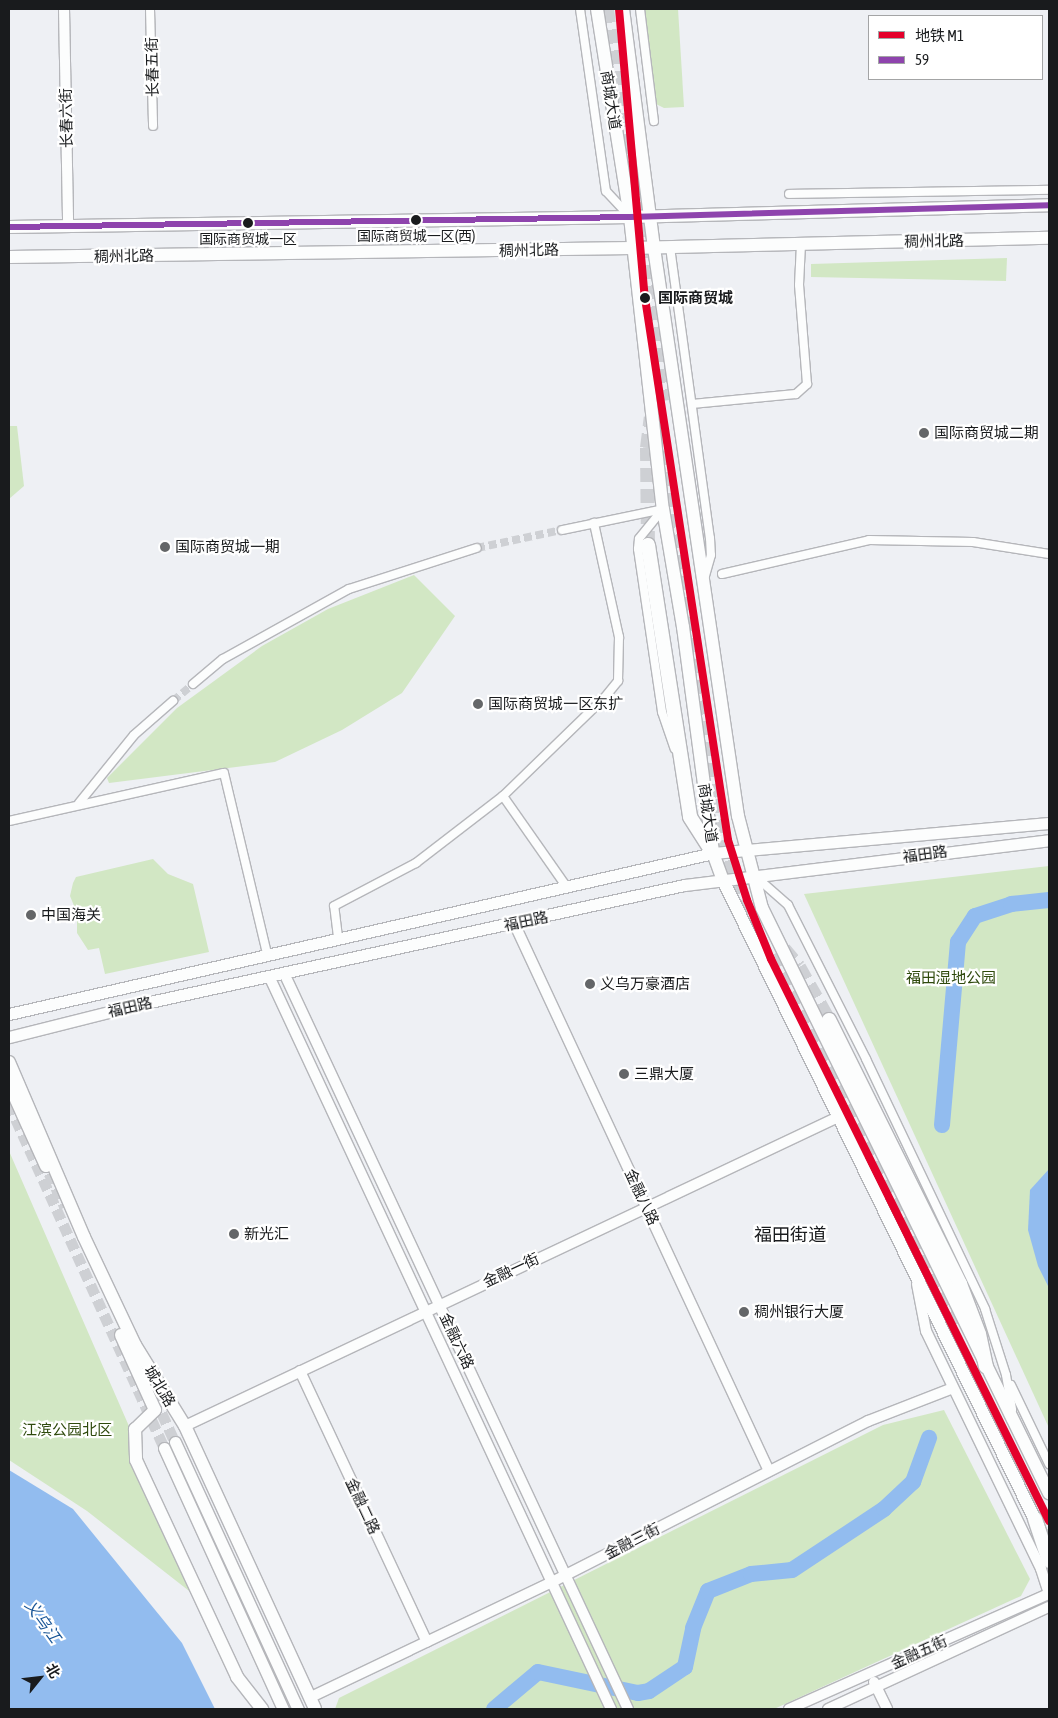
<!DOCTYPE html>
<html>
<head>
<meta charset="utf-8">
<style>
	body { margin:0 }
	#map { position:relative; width:1058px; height:1718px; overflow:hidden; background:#eef0f4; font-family:"Asap Condensed","Noto Sans SC",sans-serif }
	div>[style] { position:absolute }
	.green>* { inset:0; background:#d2e7c4 }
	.water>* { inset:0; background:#92bcef }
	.river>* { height:16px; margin:-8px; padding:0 8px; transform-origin:8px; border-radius:8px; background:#92bcef }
	.minor-tunnel>* { height:8px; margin-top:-4px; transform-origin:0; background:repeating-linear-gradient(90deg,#ced0d4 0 8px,transparent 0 12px) }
	.secondary-tunnel>* { height:11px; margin-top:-5.5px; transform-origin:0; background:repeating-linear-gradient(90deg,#ced0d4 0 11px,transparent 0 16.5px) }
	.trunk-tunnel>* { height:14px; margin-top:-7px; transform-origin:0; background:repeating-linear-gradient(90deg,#ced0d4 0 14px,transparent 0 21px) }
	.roads { filter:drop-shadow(1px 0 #b5b6ba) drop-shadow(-1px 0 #b5b6ba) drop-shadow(0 1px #b5b6ba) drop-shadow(0 -1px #b5b6ba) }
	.minor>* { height:8px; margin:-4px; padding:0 4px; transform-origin:4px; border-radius:4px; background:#fcfdfd }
	.tertiary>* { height:10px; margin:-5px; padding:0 5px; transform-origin:5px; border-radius:5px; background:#fcfdfd }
	.secondary>* { height:11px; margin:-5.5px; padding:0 5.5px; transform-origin:5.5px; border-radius:5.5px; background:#fcfdfd }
	.primary>* { height:12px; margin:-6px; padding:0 6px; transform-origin:6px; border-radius:6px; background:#fcfdfd }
	.trunk>* { height:14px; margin:-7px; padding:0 7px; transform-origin:7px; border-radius:7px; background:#fcfdfd }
	.bus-1>* { height:6px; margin:-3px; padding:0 3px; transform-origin:3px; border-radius:3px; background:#8e44ad }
	.metro-1>* { height:8px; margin:-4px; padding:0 4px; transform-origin:4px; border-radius:4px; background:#e4002b }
	.dots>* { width:14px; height:14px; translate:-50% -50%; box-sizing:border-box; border:2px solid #fff; border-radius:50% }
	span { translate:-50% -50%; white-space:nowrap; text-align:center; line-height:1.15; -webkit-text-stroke:4.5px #fff; paint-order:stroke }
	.bus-label { font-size:14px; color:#191b1d }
	.street-label { font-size:15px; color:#191b1d }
	.stop-label { font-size:15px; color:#191b1d; font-weight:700 }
	.left { translate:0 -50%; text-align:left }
	.poi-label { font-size:15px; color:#191b1d }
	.park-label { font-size:15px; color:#2f4a0d }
	.water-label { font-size:16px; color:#195596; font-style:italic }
	.quarter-label { font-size:18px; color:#191b1d }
	.frame { position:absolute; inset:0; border:10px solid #191b1d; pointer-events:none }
	.legend { position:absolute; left:868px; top:15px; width:175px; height:65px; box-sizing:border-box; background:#fff; border:1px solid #a3a4a5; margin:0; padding:6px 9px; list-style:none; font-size:15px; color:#191b1d }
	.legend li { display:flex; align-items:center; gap:10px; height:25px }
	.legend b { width:25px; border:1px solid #a3a4a5 }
	.north { position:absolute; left:15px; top:1653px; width:50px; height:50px; -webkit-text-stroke:4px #fff; paint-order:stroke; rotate:61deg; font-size:14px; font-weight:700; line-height:20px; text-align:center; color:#191b1d }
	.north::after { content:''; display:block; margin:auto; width:18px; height:22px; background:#191b1d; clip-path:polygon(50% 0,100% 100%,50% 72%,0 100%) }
</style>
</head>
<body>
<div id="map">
	<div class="green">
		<div style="clip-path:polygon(642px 9px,678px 9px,684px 107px,664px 108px,654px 103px)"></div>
		<div style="clip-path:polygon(1007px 258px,1006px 281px,811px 277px,811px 264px)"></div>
		<div style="clip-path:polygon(9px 426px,17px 426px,24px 486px,9px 499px)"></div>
		<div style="clip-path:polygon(414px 575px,455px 616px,402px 693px,342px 730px,275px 762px,109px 783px,107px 778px,177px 708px,262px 646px,328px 609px)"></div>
		<div style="clip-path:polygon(153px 859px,168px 874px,193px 884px,209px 952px,105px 974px,99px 948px,88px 950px,77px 933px,77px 913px,70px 896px,73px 883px,76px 877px)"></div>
		<div style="clip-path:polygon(1049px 866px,1049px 1428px,804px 894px)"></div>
		<div style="clip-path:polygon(9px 1151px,207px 1605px,87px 1511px,9px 1460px)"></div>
		<div style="clip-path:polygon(944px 1410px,1030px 1579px,1021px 1596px,774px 1709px,335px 1709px,339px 1698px,883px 1425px)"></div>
	</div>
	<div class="water">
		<div style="clip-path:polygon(1049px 1169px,1049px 1288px,1038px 1266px,1028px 1230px,1030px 1190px)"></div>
		<div style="clip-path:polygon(9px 1470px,73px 1509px,182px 1643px,215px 1709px,9px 1709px)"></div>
	</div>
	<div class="river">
		<div style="left:942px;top:1125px;width:184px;rotate:-85deg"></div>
		<div style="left:958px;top:942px;width:31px;rotate:-57deg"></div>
		<div style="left:975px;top:916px;width:38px;rotate:-18deg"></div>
		<div style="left:1011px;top:904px;width:38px;rotate:-6deg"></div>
		<div style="left:494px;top:1709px;width:57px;rotate:-40.1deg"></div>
		<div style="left:538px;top:1672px;width:102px;rotate:11.9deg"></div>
		<div style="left:638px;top:1693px;width:11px;rotate:-10deg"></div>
		<div style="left:649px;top:1691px;width:43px;rotate:-33.7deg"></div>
		<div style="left:685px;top:1667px;width:40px;rotate:-78deg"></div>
		<div style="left:693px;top:1628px;width:40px;rotate:-68deg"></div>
		<div style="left:708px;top:1591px;width:46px;rotate:-21.6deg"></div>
		<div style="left:751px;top:1574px;width:41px;rotate:-5.6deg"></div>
		<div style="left:792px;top:1570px;width:110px;rotate:-33.5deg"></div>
		<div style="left:884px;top:1509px;width:40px;rotate:-43deg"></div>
		<div style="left:913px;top:1482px;width:47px;rotate:-70deg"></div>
	</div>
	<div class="minor-tunnel">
		<div style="left:477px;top:548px;width:87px;rotate:-12deg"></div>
		<div style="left:173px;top:701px;width:26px;rotate:-40deg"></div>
	</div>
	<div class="secondary-tunnel">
		<div style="left:9px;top:1104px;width:377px;rotate:65.7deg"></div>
		<div style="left:42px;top:1158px;width:54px;rotate:64.9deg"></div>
		<div style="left:155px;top:1398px;width:48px;rotate:65.6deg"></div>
	</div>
	<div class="trunk-tunnel">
		<div style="left:607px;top:9px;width:144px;rotate:82.8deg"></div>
		<div style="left:630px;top:140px;width:263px;rotate:82.4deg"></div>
		<div style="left:655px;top:389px;width:414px;rotate:81.7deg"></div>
		<div style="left:715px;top:799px;width:42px;rotate:79deg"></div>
		<div style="left:723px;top:840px;width:64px;rotate:71.8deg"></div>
		<div style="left:743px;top:901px;width:73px;rotate:66.6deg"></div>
		<div style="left:648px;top:545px;width:97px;rotate:-90.6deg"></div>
		<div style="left:647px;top:448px;width:31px;rotate:-83deg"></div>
		<div style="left:784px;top:949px;width:23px;rotate:50deg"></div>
		<div style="left:799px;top:967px;width:61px;rotate:60.5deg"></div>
		<div style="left:774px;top:954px;width:419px;rotate:63.9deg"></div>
		<div style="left:945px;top:1322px;width:236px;rotate:63.9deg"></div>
	</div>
	<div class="roads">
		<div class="minor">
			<div style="left:150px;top:9px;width:117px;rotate:88.5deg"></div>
			<div style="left:580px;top:9px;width:184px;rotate:81.9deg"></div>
			<div style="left:606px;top:191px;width:34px;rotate:47deg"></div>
			<div style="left:640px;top:9px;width:113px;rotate:82.9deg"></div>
			<div style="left:789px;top:194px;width:260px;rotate:-0.9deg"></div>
			<div style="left:670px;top:247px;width:294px;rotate:82.2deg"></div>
			<div style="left:710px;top:538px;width:17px;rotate:87deg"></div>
			<div style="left:711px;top:555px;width:22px;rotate:106deg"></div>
			<div style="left:692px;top:404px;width:104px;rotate:-5.5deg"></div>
			<div style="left:796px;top:394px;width:15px;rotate:-42deg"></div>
			<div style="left:807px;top:384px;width:99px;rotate:-94.6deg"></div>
			<div style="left:799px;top:285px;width:41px;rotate:-87.2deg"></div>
			<div style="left:663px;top:509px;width:38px;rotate:129deg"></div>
			<div style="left:639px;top:539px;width:10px;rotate:96deg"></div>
			<div style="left:638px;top:549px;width:165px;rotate:81.6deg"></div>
			<div style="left:662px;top:712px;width:39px;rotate:71deg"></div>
			<div style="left:562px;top:530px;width:103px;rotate:-11.7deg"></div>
			<div style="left:722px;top:574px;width:151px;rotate:-13deg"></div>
			<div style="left:869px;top:540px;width:104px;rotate:1.1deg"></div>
			<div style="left:973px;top:542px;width:77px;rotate:9deg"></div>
			<div style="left:193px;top:684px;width:39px;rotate:-40deg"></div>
			<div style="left:223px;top:659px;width:144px;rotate:-29.1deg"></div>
			<div style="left:349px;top:589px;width:134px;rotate:-17.8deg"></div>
			<div style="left:503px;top:796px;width:110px;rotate:55deg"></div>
			<div style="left:79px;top:803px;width:87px;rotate:-51deg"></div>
			<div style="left:134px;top:735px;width:52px;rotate:-41.1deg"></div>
			<div style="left:9px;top:821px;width:220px;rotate:-12.6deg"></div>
			<div style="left:224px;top:773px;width:186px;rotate:76.6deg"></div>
			<div style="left:755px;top:876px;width:44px;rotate:41.3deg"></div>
			<div style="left:788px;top:905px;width:173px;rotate:63.1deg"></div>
			<div style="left:866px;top:1059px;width:277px;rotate:64.5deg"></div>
			<div style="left:985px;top:1309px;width:69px;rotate:72.3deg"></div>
			<div style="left:1006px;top:1375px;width:35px;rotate:80deg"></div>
			<div style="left:338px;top:937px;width:31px;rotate:-97deg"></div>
			<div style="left:334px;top:906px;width:93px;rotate:-27.7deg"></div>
			<div style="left:416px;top:863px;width:110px;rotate:-37.6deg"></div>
			<div style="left:503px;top:796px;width:142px;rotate:-44.1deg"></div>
			<div style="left:605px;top:697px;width:21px;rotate:-51deg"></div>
			<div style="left:618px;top:681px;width:44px;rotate:-88.7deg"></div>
			<div style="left:619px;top:637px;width:117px;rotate:-102.4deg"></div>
			<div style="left:1011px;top:1385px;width:88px;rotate:64.3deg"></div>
		</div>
		<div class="tertiary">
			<div style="left:64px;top:9px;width:218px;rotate:88.9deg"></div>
			<div style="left:514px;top:923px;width:604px;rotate:65.05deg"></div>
			<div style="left:284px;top:973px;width:812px;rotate:64.95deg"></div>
			<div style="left:269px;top:976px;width:809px;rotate:64.99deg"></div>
			<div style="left:917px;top:1284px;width:48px;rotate:79.2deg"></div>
			<div style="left:926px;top:1331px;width:264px;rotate:64.2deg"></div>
			<div style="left:1041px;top:1569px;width:26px;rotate:72deg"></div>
			<div style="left:300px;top:1371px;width:299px;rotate:64.9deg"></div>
			<div style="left:185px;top:1426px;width:722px;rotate:-25.32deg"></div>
			<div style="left:874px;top:1682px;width:30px;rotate:64deg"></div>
			<div style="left:311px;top:1697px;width:267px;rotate:-25.5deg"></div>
			<div style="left:552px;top:1582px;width:355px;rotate:-27deg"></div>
			<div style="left:868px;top:1421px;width:91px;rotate:-21.2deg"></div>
			<div style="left:789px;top:1709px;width:284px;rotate:-23.9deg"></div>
			<div style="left:828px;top:1709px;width:243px;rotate:-24.8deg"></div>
		</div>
		<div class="secondary">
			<div style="left:9px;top:1014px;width:722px;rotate:-12.88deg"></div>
			<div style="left:713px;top:853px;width:337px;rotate:-5.1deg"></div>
			<div style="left:9px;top:1037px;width:131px;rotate:-14.1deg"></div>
			<div style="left:136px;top:1005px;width:561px;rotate:-12.35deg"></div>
			<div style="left:684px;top:885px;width:368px;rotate:-7deg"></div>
			<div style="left:175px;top:1442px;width:294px;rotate:65.3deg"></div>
			<div style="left:164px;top:1448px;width:287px;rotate:65.5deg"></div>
		</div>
		<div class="primary">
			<div style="left:597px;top:9px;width:211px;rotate:81deg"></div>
			<div style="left:630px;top:217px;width:294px;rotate:83.6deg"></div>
			<div style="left:663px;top:509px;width:120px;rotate:80.4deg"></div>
			<div style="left:683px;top:627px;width:228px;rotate:82.4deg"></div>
			<div style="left:713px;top:853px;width:29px;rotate:70deg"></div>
			<div style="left:723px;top:880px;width:721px;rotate:64deg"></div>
			<div style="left:623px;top:9px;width:241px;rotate:82.6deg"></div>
			<div style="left:654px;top:248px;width:574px;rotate:81.59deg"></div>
			<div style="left:738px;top:816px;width:95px;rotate:75.4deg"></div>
			<div style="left:762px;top:908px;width:652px;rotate:63.87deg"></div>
			<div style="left:9px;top:227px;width:621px;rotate:-0.92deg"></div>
			<div style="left:630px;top:217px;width:419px;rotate:-1.6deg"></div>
			<div style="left:9px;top:257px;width:623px;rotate:-0.83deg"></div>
			<div style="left:632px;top:248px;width:417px;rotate:-1.4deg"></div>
			<div style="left:9px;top:1062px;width:190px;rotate:66.8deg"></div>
			<div style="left:84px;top:1237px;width:119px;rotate:64.7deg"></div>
			<div style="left:135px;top:1345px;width:95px;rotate:58.3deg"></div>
			<div style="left:185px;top:1426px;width:311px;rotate:65.3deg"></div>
			<div style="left:9px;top:1084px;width:90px;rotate:65.7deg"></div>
			<div style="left:121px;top:1335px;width:82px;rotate:65.6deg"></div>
			<div style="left:155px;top:1410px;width:28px;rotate:136deg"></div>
			<div style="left:135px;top:1429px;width:31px;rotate:88deg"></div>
			<div style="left:136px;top:1460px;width:239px;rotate:65deg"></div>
			<div style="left:237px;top:1677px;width:41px;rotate:52deg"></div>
		</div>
		<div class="trunk">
			<div style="left:648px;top:545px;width:275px;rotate:81.2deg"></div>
			<div style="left:690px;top:817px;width:43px;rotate:57.4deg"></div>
			<div style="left:829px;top:1020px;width:295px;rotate:63.6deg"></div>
			<div style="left:960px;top:1284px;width:53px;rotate:69.2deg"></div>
			<div style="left:979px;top:1334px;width:33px;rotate:78deg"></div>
			<div style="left:1035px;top:1519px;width:44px;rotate:71.6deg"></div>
		</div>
	</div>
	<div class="bus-1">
		<div style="left:9px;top:227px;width:621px;rotate:-0.92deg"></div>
		<div style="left:630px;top:217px;width:419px;rotate:-1.6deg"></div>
	</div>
	<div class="metro-1">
		<div style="left:619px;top:9px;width:290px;rotate:84.9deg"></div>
		<div style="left:645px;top:298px;width:548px;rotate:81.29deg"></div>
		<div style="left:728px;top:840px;width:63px;rotate:72.4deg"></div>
		<div style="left:747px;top:900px;width:64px;rotate:67.9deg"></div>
		<div style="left:771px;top:959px;width:627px;rotate:63.68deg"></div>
	</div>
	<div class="dots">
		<div style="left:416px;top:220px;background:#191b1d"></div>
		<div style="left:248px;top:223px;background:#191b1d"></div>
		<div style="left:645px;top:298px;background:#191b1d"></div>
		<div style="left:924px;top:433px;background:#646668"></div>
		<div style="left:165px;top:547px;background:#646668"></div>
		<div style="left:478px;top:704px;background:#646668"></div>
		<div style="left:31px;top:915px;background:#646668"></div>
		<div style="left:590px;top:984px;background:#646668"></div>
		<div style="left:624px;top:1074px;background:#646668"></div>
		<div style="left:234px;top:1234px;background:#646668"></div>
		<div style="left:744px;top:1312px;background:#646668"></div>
	</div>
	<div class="bus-label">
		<span style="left:416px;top:236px">国际商贸城一区(西)</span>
		<span style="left:248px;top:239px">国际商贸城一区</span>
	</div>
	<div class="street-label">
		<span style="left:152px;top:67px;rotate:-91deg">长春五街</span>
		<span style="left:611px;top:100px;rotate:81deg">商城大道</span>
		<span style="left:66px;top:118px;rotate:-91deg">长春六街</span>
		<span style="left:934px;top:241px;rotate:-1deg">稠州北路</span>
		<span style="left:529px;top:250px;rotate:-1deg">稠州北路</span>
		<span style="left:124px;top:256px;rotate:-1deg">稠州北路</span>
		<span style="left:708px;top:813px;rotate:82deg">商城大道</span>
		<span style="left:925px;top:854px;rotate:-8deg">福田路</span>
		<span style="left:526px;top:921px;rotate:-12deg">福田路</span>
		<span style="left:130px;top:1007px;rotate:-13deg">福田路</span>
		<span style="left:642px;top:1197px;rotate:65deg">金融八路</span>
		<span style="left:511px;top:1270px;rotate:-25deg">金融一街</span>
		<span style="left:457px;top:1341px;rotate:65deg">金融六路</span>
		<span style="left:160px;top:1386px;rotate:59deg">城北路</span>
		<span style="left:363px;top:1506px;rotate:65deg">金融二路</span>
		<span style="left:632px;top:1541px;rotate:-27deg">金融三街</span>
		<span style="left:919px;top:1652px;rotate:-24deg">金融五街</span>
	</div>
	<div class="stop-label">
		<span class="left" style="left:658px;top:298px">国际商贸城</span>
	</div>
	<div class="poi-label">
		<span class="left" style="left:934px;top:433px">国际商贸城二期</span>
		<span class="left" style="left:175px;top:547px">国际商贸城一期</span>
		<span class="left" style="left:488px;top:704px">国际商贸城一区东扩</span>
		<span class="left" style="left:41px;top:915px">中国海关</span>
		<span class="left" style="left:600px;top:984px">义乌万豪酒店</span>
		<span class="left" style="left:634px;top:1074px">三鼎大厦</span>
		<span class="left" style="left:244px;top:1234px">新光汇</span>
		<span class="left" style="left:754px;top:1312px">稠州银行大厦</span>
	</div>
	<div class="park-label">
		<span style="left:951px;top:978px">福田湿地公园</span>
		<span style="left:67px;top:1430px">江滨公园北区</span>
	</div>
	<div class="water-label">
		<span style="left:43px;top:1621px;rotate:54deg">义乌江</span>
	</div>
	<div class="quarter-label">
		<span style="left:790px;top:1235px">福田街道</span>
	</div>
	<div class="frame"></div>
	<ul class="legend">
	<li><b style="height:6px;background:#e4002b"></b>地铁 M1</li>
	<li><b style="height:6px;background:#8e44ad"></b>59</li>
	</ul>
	<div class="north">北</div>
</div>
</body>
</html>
